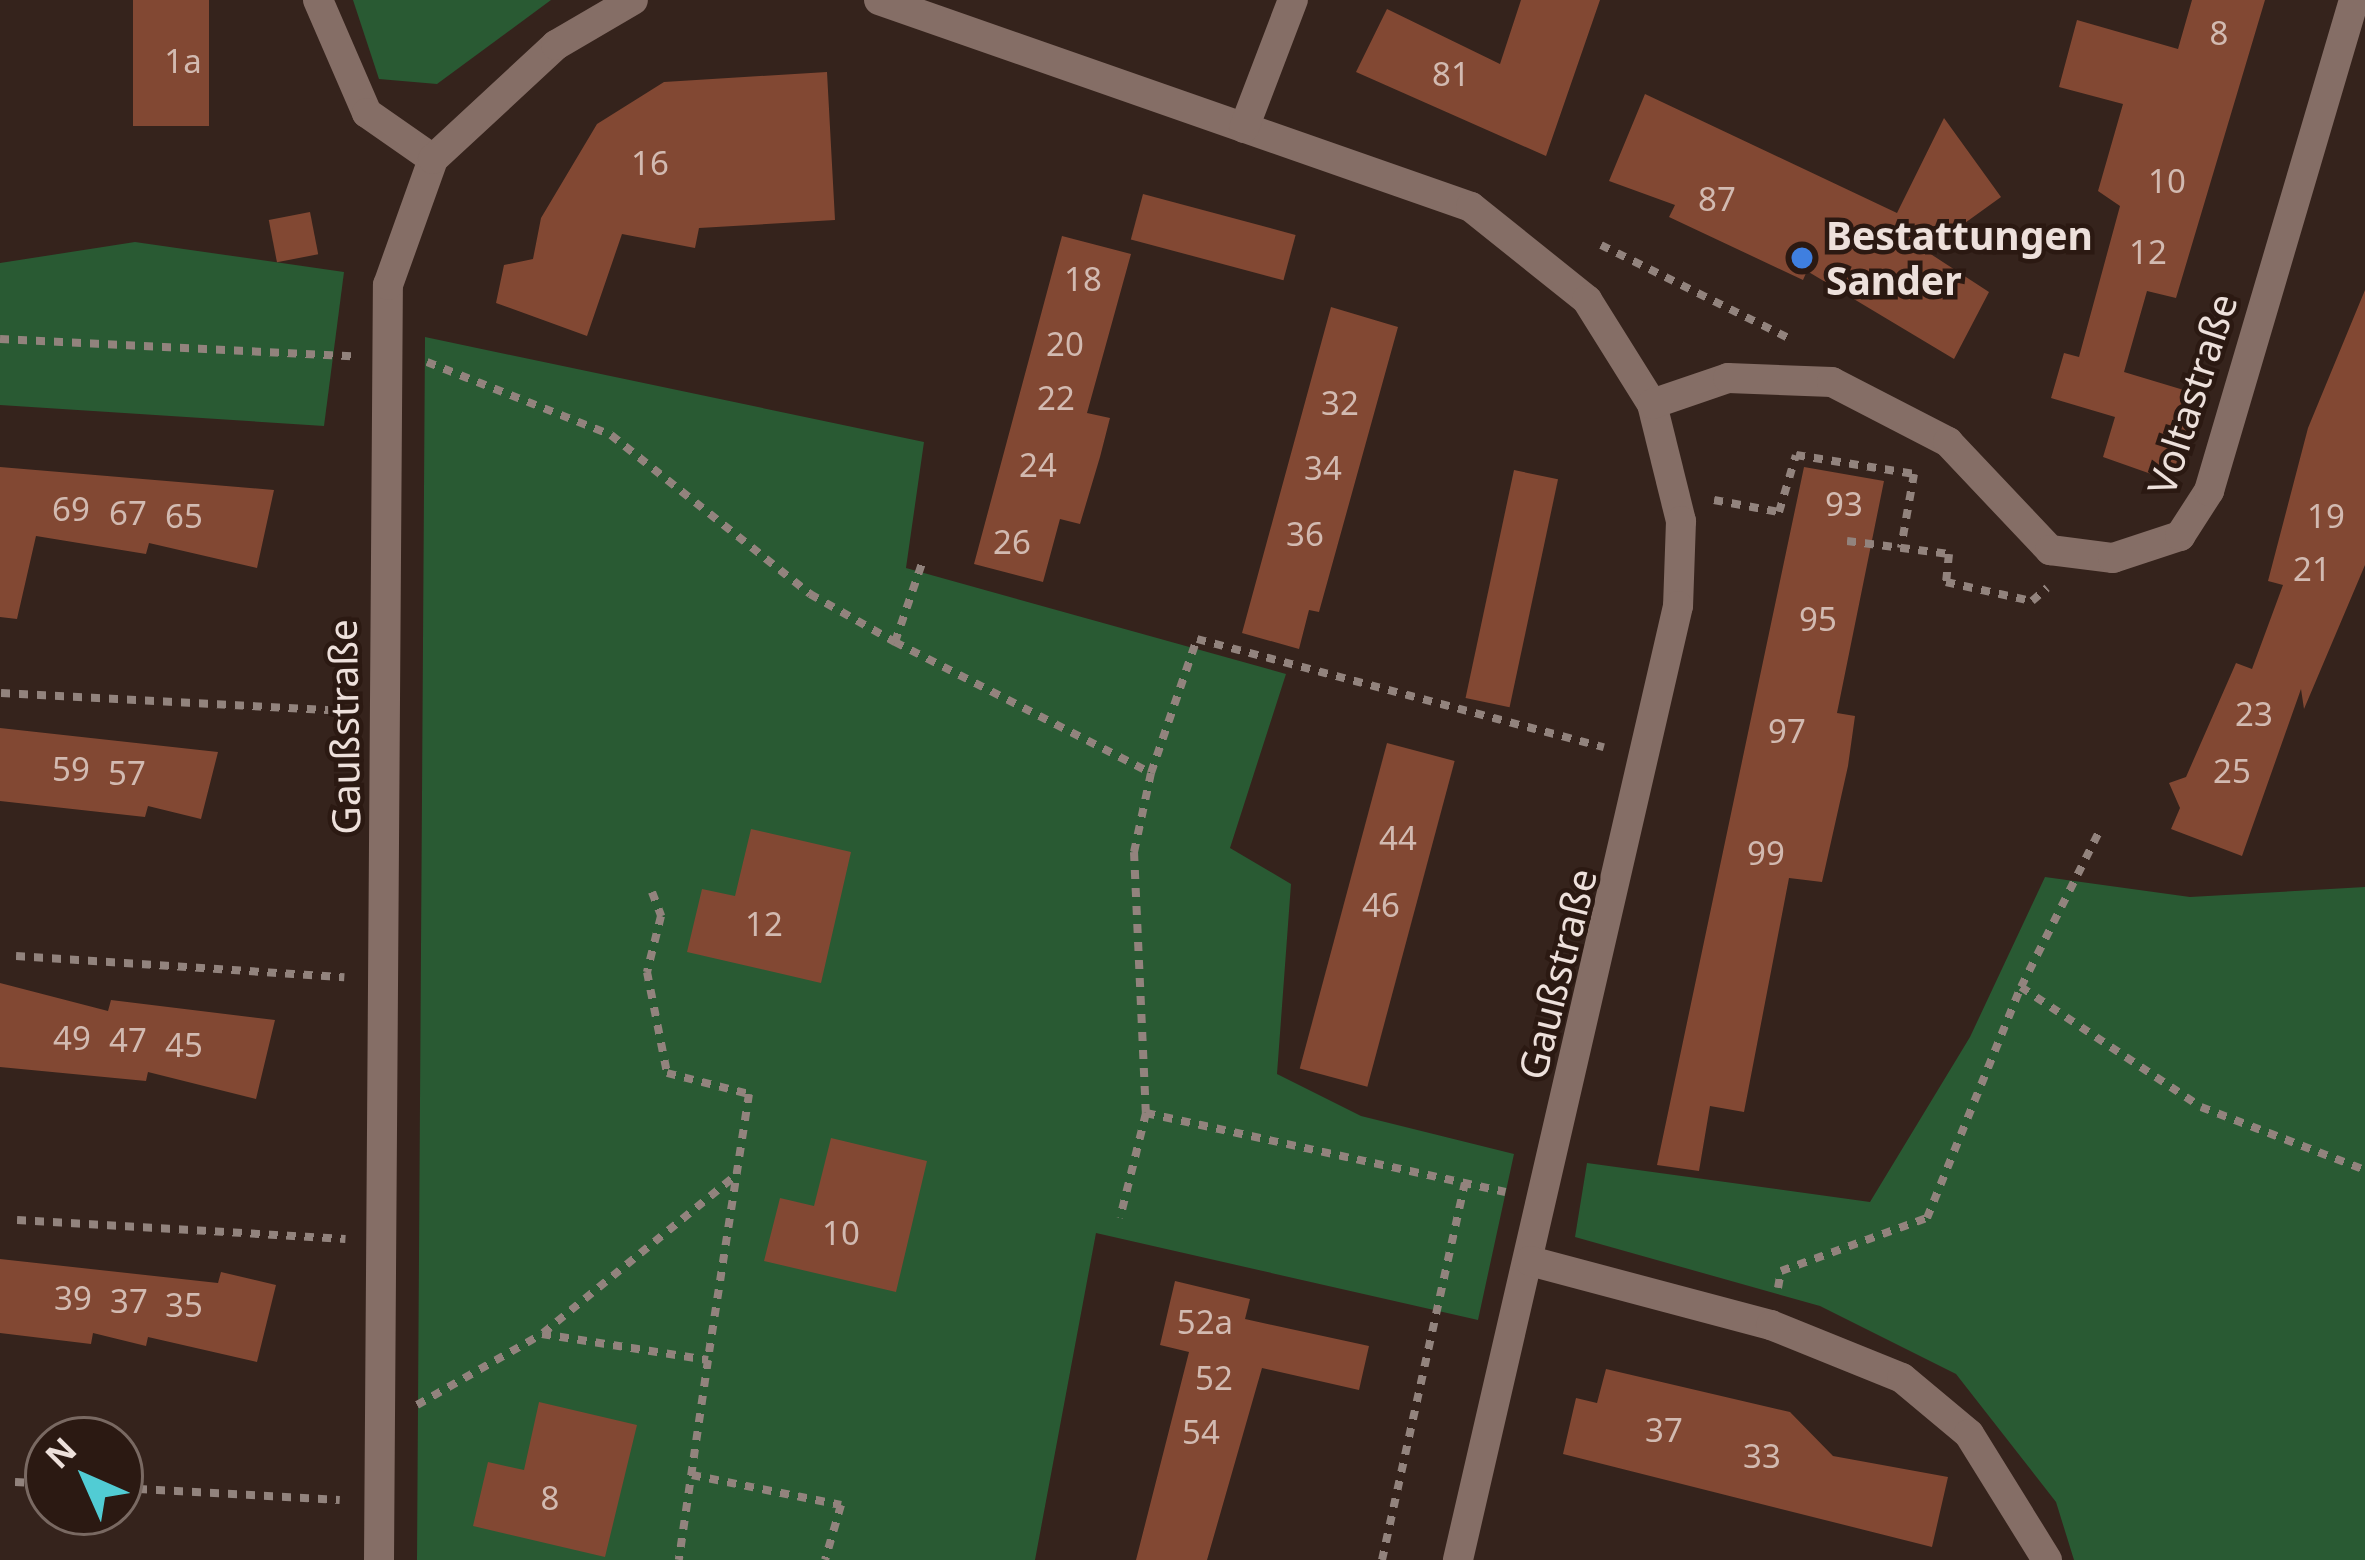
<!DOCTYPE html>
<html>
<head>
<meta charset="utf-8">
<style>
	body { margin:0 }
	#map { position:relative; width:2365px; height:1560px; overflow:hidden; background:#35231c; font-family:"Noto Sans",sans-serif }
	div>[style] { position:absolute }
	.green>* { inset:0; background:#295a33 }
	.building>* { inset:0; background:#824833; transform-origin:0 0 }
	.path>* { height:8px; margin-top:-4px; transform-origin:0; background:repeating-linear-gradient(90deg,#92837d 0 9px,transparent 0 18px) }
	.minor>* { height:30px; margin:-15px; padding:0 15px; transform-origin:15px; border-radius:15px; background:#856e66 }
	.dots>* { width:33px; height:33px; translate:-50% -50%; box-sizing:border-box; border:6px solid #2b1912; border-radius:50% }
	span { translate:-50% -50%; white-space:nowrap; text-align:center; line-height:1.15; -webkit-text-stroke:9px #2b1912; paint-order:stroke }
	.number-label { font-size:33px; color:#d2bab1 }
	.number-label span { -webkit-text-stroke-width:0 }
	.poi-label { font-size:39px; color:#ede0db; font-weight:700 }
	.left { translate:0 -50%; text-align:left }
	.street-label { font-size:39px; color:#ede0db }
	.north { position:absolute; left:24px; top:1416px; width:120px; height:120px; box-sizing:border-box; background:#2b1912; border:3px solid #796962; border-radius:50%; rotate:315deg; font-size:33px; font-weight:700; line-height:48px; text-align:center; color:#ede0db }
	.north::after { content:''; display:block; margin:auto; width:42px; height:54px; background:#51ccd4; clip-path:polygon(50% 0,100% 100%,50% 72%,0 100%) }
</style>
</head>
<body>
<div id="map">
	<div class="green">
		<div style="clip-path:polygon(353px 0,551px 0,437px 84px,379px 79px)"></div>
		<div style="clip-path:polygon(135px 242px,344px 272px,324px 426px,0 405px,0 263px)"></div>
		<div style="clip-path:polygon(425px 337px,924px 442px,906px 568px,1286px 674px,1230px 848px,1291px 884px,1277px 1074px,1361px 1116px,1514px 1154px,1478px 1320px,1096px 1233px,1035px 1560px,417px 1560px)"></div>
		<div style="clip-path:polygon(2045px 877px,2190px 897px,2365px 887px,2365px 1560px,2074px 1560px,2056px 1502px,1956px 1374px,1820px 1306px,1575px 1237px,1587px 1163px,1870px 1202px,1970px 1037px)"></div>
	</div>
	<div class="building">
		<div style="left:133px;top:0;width:76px;height:126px"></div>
		<div style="clip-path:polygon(1521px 0,1600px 0,1546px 156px,1356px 72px,1387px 9px,1500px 64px)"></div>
		<div style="clip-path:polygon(2192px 0,2265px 0,2176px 298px,2147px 291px,2124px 372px,2197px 394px,2171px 481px,2103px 457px,2115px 417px,2051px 398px,2064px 353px,2079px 357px,2120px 206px,2098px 191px,2123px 104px,2059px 87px,2077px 20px,2178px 49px)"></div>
		<div style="clip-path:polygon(827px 72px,835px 220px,699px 228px,695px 248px,622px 234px,587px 336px,496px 303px,504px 265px,533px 259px,541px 218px,597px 124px,664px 82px)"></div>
		<div style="clip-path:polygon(1645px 94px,1897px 213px,1944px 118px,2001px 197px,1926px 251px,1989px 292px,1954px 359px,1807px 271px,1803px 280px,1669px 217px,1675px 205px,1609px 181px)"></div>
		<div style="left:1143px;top:194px;width:158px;height:47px;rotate:15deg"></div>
		<div style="left:310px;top:212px;width:43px;height:42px;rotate:79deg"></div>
		<div style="clip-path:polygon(1062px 236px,1131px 254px,1087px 413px,1110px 418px,1100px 457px,1080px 524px,1060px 519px,1043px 582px,974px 564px)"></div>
		<div style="clip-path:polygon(2365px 290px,2365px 565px,2304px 709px,2301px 689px,2242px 856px,2171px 829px,2180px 808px,2169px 783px,2186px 777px,2236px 663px,2252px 669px,2283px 585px,2268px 581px,2308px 428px)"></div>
		<div style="clip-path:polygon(1331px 307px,1398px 327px,1319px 612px,1309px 610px,1299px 649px,1242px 633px)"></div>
		<div style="clip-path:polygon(0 467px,274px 490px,257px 568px,149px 543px,146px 554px,36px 536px,17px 619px,0 617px)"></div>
		<div style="clip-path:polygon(1804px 467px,1884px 481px,1837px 713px,1855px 716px,1848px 766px,1822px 882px,1789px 878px,1744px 1112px,1710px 1106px,1699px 1171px,1657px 1165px)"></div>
		<div style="left:1514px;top:470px;width:45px;height:233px;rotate:12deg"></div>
		<div style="clip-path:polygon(0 728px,218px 752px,201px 819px,148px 806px,145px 817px,0 801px)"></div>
		<div style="left:1387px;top:743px;width:70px;height:337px;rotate:15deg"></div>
		<div style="clip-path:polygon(751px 829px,851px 852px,821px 983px,687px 952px,702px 889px,735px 896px)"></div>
		<div style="clip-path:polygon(0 983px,108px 1011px,111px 1000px,275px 1020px,256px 1099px,148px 1072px,146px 1081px,0 1067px)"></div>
		<div style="clip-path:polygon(831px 1138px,927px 1161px,896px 1292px,764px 1261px,780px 1198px,814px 1206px)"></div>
		<div style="clip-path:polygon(0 1259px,218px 1283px,221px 1272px,276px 1285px,257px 1362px,148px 1337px,146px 1346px,93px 1333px,91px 1344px,0 1333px)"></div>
		<div style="clip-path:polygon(1175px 1281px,1250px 1299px,1245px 1319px,1369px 1346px,1359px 1390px,1262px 1368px,1207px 1560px,1136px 1560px,1189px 1352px,1160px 1345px)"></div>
		<div style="clip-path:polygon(1606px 1369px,1790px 1412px,1833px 1456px,1948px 1477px,1932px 1547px,1563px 1454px,1576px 1398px,1597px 1403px)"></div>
		<div style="clip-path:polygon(539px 1402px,637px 1425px,605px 1557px,473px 1526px,488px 1462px,524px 1470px)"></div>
	</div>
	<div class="path">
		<div style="left:1601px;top:245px;width:209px;rotate:26.4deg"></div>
		<div style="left:0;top:339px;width:352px;rotate:2.8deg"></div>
		<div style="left:427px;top:362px;width:198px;rotate:21.6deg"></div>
		<div style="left:611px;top:435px;width:255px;rotate:38.6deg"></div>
		<div style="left:810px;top:594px;width:98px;rotate:29.5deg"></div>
		<div style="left:895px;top:642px;width:83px;rotate:-71.1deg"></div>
		<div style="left:1714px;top:500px;width:66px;rotate:10.5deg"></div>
		<div style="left:1779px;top:512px;width:59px;rotate:-73.4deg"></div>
		<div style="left:1796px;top:455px;width:120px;rotate:9.1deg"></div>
		<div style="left:1914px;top:474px;width:75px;rotate:100deg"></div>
		<div style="left:1847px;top:541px;width:103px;rotate:7.3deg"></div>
		<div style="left:1949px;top:554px;width:28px;rotate:96deg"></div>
		<div style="left:1946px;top:582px;width:88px;rotate:12.5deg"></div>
		<div style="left:2032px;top:601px;width:20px;rotate:-41deg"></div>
		<div style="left:895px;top:642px;width:288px;rotate:27.1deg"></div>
		<div style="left:1151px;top:773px;width:81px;rotate:102.1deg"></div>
		<div style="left:1134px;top:852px;width:261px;rotate:87.4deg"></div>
		<div style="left:1146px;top:1113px;width:108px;rotate:103.9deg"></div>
		<div style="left:1px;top:693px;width:346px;rotate:3deg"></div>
		<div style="left:1151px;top:773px;width:142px;rotate:-71.1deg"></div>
		<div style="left:1197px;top:639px;width:421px;rotate:14.9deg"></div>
		<div style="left:652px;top:892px;width:26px;rotate:69deg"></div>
		<div style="left:661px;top:916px;width:58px;rotate:104deg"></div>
		<div style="left:647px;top:972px;width:103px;rotate:78.8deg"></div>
		<div style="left:667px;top:1073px;width:85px;rotate:14.4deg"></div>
		<div style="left:749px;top:1094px;width:269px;rotate:98.8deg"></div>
		<div style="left:16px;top:956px;width:329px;rotate:3.7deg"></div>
		<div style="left:2021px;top:987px;width:216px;rotate:33.7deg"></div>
		<div style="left:2201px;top:1107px;width:176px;rotate:21deg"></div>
		<div style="left:1146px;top:1113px;width:368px;rotate:12.4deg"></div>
		<div style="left:17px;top:1220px;width:329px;rotate:3.3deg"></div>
		<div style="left:1778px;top:1288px;width:17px;rotate:-80deg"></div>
		<div style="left:1781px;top:1271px;width:155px;rotate:-20deg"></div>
		<div style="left:1927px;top:1218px;width:249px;rotate:-67.9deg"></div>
		<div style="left:2021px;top:987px;width:176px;rotate:-63.3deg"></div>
		<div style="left:543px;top:1333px;width:249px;rotate:-39.3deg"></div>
		<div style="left:417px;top:1405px;width:144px;rotate:-29.6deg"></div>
		<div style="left:542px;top:1334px;width:168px;rotate:8.9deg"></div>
		<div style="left:708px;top:1360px;width:202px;rotate:98.3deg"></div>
		<div style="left:692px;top:1475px;width:152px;rotate:11.4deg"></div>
		<div style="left:841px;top:1505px;width:57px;rotate:106.2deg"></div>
		<div style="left:15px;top:1482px;width:33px;rotate:3deg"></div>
		<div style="left:120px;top:1488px;width:220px;rotate:3.1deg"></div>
		<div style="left:1382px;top:1560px;width:386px;rotate:-77.6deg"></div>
	</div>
	<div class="minor">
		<div style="left:318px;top:0;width:123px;rotate:66.6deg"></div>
		<div style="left:367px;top:113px;width:80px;rotate:34.9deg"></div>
		<div style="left:879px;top:0;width:627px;rotate:19.27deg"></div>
		<div style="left:1471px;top:207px;width:149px;rotate:38.7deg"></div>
		<div style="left:1587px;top:300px;width:123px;rotate:58deg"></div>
		<div style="left:1652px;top:404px;width:121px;rotate:76.1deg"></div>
		<div style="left:1681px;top:521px;width:85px;rotate:92deg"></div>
		<div style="left:1678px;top:606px;width:979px;rotate:102.99deg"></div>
		<div style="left:1244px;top:128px;width:137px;rotate:-69.1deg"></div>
		<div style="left:1652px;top:404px;width:80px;rotate:-18.9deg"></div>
		<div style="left:1728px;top:378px;width:104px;rotate:2.2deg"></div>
		<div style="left:1832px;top:382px;width:131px;rotate:27.3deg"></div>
		<div style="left:1948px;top:442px;width:149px;rotate:46.6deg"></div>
		<div style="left:2050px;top:550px;width:64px;rotate:7.2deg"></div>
		<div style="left:2113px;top:558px;width:71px;rotate:-18.2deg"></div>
		<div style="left:2180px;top:536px;width:54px;rotate:-57.2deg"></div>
		<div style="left:2209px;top:491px;width:512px;rotate:-73.55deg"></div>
		<div style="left:1530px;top:1261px;width:249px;rotate:14.9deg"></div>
		<div style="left:1771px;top:1325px;width:141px;rotate:22deg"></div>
		<div style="left:1902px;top:1378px;width:87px;rotate:39.9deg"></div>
		<div style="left:1969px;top:1434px;width:148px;rotate:58.2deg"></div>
		<div style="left:379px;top:1560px;width:1275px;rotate:-89.6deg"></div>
		<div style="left:388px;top:285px;width:134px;rotate:-70.3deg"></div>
		<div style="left:433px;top:159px;width:168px;rotate:-42.8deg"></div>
		<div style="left:556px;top:45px;width:89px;rotate:-30.3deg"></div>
	</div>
	<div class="dots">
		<div style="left:1802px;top:258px;background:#3f7fe0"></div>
	</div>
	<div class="number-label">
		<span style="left:2219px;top:33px">8</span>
		<span style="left:183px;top:61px">1a</span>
		<span style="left:1451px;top:74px">81</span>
		<span style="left:650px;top:163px">16</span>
		<span style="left:2167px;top:181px">10</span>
		<span style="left:1717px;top:199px">87</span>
		<span style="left:2148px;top:252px">12</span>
		<span style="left:1083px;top:279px">18</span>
		<span style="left:1065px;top:344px">20</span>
		<span style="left:1056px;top:398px">22</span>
		<span style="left:1340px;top:403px">32</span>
		<span style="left:1038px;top:465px">24</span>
		<span style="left:1323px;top:468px">34</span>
		<span style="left:1844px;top:504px">93</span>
		<span style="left:71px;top:509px">69</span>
		<span style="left:128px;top:513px">67</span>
		<span style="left:184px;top:516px">65</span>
		<span style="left:2326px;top:516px">19</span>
		<span style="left:1305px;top:534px">36</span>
		<span style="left:1012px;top:542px">26</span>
		<span style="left:2312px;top:569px">21</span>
		<span style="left:1818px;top:619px">95</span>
		<span style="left:2254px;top:714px">23</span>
		<span style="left:1787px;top:731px">97</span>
		<span style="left:71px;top:769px">59</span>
		<span style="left:2232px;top:771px">25</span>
		<span style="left:127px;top:773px">57</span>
		<span style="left:1398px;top:838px">44</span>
		<span style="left:1766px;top:853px">99</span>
		<span style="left:1381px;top:905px">46</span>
		<span style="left:764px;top:924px">12</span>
		<span style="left:72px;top:1038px">49</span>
		<span style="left:128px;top:1040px">47</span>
		<span style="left:184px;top:1045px">45</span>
		<span style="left:841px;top:1233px">10</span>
		<span style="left:73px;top:1298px">39</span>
		<span style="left:129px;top:1301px">37</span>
		<span style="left:184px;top:1305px">35</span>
		<span style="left:1205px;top:1322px">52a</span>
		<span style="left:1214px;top:1378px">52</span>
		<span style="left:1664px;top:1430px">37</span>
		<span style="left:1201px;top:1432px">54</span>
		<span style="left:1762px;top:1456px">33</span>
		<span style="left:550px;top:1498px">8</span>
	</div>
	<div class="poi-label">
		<span class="left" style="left:1826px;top:258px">Bestattungen<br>Sander</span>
	</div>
	<div class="street-label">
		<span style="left:2192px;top:394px;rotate:-72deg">Voltastraße</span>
		<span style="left:344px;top:727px;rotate:-91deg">Gaußstraße</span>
		<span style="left:1557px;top:974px;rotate:-76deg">Gaußstraße</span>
	</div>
	<div class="north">N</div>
</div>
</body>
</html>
